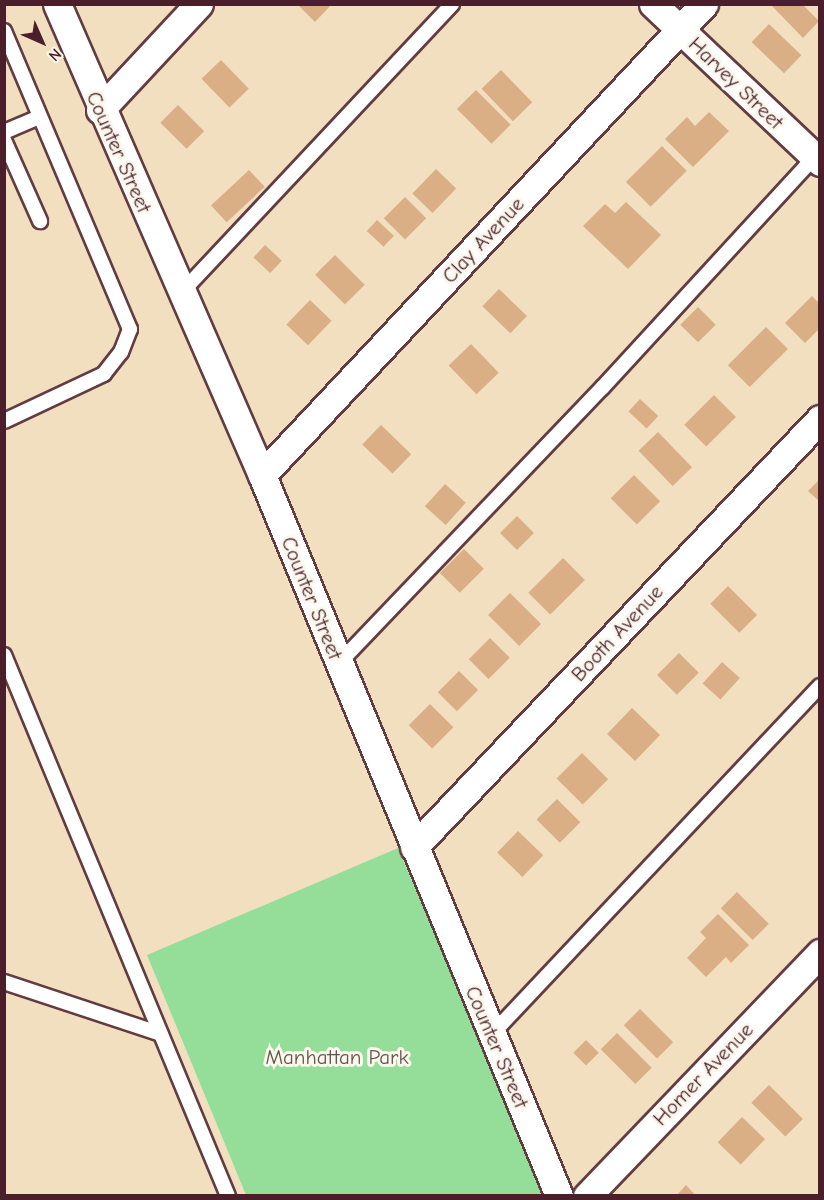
<!DOCTYPE html>
<html>
<head>
<meta charset="utf-8">
<style>
	body { margin:0 }
	#map { position:relative; width:824px; height:1200px; overflow:hidden; background:#f1dfc0; font-family:"Comic Neue",sans-serif }
	div>[style] { position:absolute }
	.green>* { inset:0; background:#94de9a }
	.building>* { inset:0; background:#daaf85; transform-origin:0 0 }
	.roads { filter:drop-shadow(2px 0 #633c41) drop-shadow(-2px 0 #633c41) drop-shadow(0 2px #633c41) drop-shadow(0 -2px #633c41) }
	.lane>* { height:14px; margin:-7px; padding:0 7px; transform-origin:7px; border-radius:7px; background:#fff }
	.street>* { height:27px; margin:-13.5px; padding:0 13.5px; transform-origin:13.5px; border-radius:13.5px; background:#fff }
	span { translate:-50% -50%; white-space:nowrap; text-align:center; line-height:1.15; -webkit-text-stroke:6px #fbf7ec; paint-order:stroke }
	.street-label { font-size:21px; color:#4a1f2b }
	.park-label { font-size:21px; color:#60584c }
	.frame { position:absolute; inset:0; border:6px solid #4a1f2b; pointer-events:none }
	.north { position:absolute; left:12px; top:12px; width:60px; height:60px; -webkit-text-stroke:4px #fbf7ec; paint-order:stroke; rotate:135deg; font-size:16px; font-weight:700; line-height:24px; text-align:center; color:#4a1f2b }
	.north::after { content:''; display:block; margin:auto; width:21px; height:27px; background:#4a1f2b; clip-path:polygon(50% 0,100% 100%,50% 72%,0 100%) }
</style>
</head>
<body>
<div id="map">
	<div class="green">
		<div style="clip-path:polygon(398px 848px,545px 1195px,246px 1195px,147px 955px)"></div>
	</div>
	<div class="building">
		<div style="clip-path:polygon(297px 4px,332px 4px,315px 22px)"></div>
		<div style="clip-path:polygon(770px 4px,802px 4px,819px 21px,803px 38px)"></div>
		<div style="left:769px;top:24px;width:45px;height:25px;rotate:44deg"></div>
		<div style="left:221px;top:60px;width:40px;height:27px;rotate:46deg"></div>
		<div style="left:501px;top:70px;width:45px;height:27px;rotate:46deg"></div>
		<div style="left:476px;top:90px;width:49px;height:27px;rotate:45deg"></div>
		<div style="left:178px;top:105px;width:37px;height:25px;rotate:45deg"></div>
		<div style="clip-path:polygon(709px 112px,729px 131px,693px 167px,665px 139px,687px 117px,695px 126px)"></div>
		<div style="left:662px;top:146px;width:35px;height:51px;rotate:45deg"></div>
		<div style="left:436px;top:169px;width:28px;height:34px;rotate:44deg"></div>
		<div style="left:249px;top:170px;width:23px;height:52px;rotate:47deg"></div>
		<div style="left:405px;top:197px;width:30px;height:30px;rotate:45deg"></div>
		<div style="clip-path:polygon(626px 202px,661px 235px,628px 269px,583px 226px,605px 204px,615px 213px)"></div>
		<div style="left:377px;top:220px;width:23px;height:15px;rotate:43deg"></div>
		<div style="left:265px;top:245px;width:23px;height:17px;rotate:43deg"></div>
		<div style="left:335px;top:255px;width:42px;height:28px;rotate:45deg"></div>
		<div style="left:499px;top:289px;width:39px;height:24px;rotate:44deg"></div>
		<div style="clip-path:polygon(812px 296px,820px 304px,820px 328px,805px 343px,785px 323px)"></div>
		<div style="left:310px;top:300px;width:30px;height:34px;rotate:44deg"></div>
		<div style="left:698px;top:307px;width:25px;height:25px;rotate:45deg"></div>
		<div style="left:766px;top:327px;width:31px;height:54px;rotate:45deg"></div>
		<div style="left:471px;top:344px;width:40px;height:31px;rotate:46deg"></div>
		<div style="left:714px;top:395px;width:31px;height:42px;rotate:45deg"></div>
		<div style="left:640px;top:399px;width:25px;height:17px;rotate:43deg"></div>
		<div style="left:381px;top:425px;width:42px;height:27px;rotate:44deg"></div>
		<div style="left:658px;top:432px;width:49px;height:27px;rotate:46deg"></div>
		<div style="left:634px;top:475px;width:37px;height:33px;rotate:45deg"></div>
		<div style="clip-path:polygon(820px 479px,820px 502px,808px 491px)"></div>
		<div style="left:445px;top:484px;width:28px;height:30px;rotate:42deg"></div>
		<div style="left:517px;top:516px;width:24px;height:24px;rotate:45deg"></div>
		<div style="left:464px;top:549px;width:28px;height:34px;rotate:45deg"></div>
		<div style="left:563px;top:558px;width:31px;height:49px;rotate:45deg"></div>
		<div style="left:728px;top:586px;width:41px;height:25px;rotate:45deg"></div>
		<div style="left:510px;top:593px;width:44px;height:31px;rotate:45deg"></div>
		<div style="left:490px;top:638px;width:28px;height:30px;rotate:45deg"></div>
		<div style="left:679px;top:653px;width:28px;height:31px;rotate:45deg"></div>
		<div style="left:722px;top:662px;width:24px;height:29px;rotate:42deg"></div>
		<div style="left:459px;top:671px;width:27px;height:30px;rotate:45deg"></div>
		<div style="left:430px;top:704px;width:33px;height:30px;rotate:45deg"></div>
		<div style="left:632px;top:708px;width:39px;height:36px;rotate:44deg"></div>
		<div style="left:582px;top:753px;width:37px;height:36px;rotate:45deg"></div>
		<div style="left:557px;top:799px;width:33px;height:29px;rotate:45deg"></div>
		<div style="left:518px;top:831px;width:35px;height:30px;rotate:44deg"></div>
		<div style="left:737px;top:892px;width:45px;height:23px;rotate:45deg"></div>
		<div style="clip-path:polygon(718px 914px,749px 945px,731px 963px,726px 957px,706px 977px,687px 958px,706px 938px,700px 932px)"></div>
		<div style="left:640px;top:1009px;width:47px;height:23px;rotate:45deg"></div>
		<div style="left:617px;top:1033px;width:49px;height:23px;rotate:45deg"></div>
		<div style="left:586px;top:1040px;width:18px;height:18px;rotate:45deg"></div>
		<div style="left:769px;top:1085px;width:48px;height:25px;rotate:45deg"></div>
		<div style="left:742px;top:1117px;width:32px;height:35px;rotate:44deg"></div>
		<div style="clip-path:polygon(686px 1185px,696px 1196px,676px 1196px)"></div>
	</div>
	<div class="roads">
		<div class="lane">
			<div style="left:4px;top:31px;width:324px;rotate:67.1deg"></div>
			<div style="left:130px;top:329px;width:25px;rotate:111deg"></div>
			<div style="left:121px;top:352px;width:28px;rotate:128deg"></div>
			<div style="left:104px;top:374px;width:110px;rotate:154.8deg"></div>
			<div style="left:4px;top:132px;width:38px;rotate:-23deg"></div>
			<div style="left:4px;top:140px;width:89px;rotate:66deg"></div>
			<div style="left:181px;top:293px;width:396px;rotate:-46.8deg"></div>
			<div style="left:4px;top:655px;width:586px;rotate:67.51deg"></div>
			<div style="left:339px;top:663px;width:381px;rotate:-46.3deg"></div>
			<div style="left:602px;top:388px;width:319px;rotate:-47.4deg"></div>
			<div style="left:4px;top:982px;width:165px;rotate:18.3deg"></div>
			<div style="left:492px;top:1034px;width:478px;rotate:-46.7deg"></div>
		</div>
		<div class="street">
			<div style="left:57px;top:4px;width:514px;rotate:66.48deg"></div>
			<div style="left:262px;top:475px;width:780px;rotate:67.61deg"></div>
			<div style="left:653px;top:4px;width:230px;rotate:43.4deg"></div>
			<div style="left:100px;top:110px;width:145px;rotate:-47deg"></div>
			<div style="left:262px;top:475px;width:646px;rotate:-46.82deg"></div>
			<div style="left:414px;top:847px;width:590px;rotate:-46.51deg"></div>
			<div style="left:587px;top:1196px;width:337px;rotate:-46.2deg"></div>
		</div>
	</div>
	<div class="street-label">
		<span style="left:736px;top:83px;rotate:44deg">Harvey Street</span>
		<span style="left:119px;top:152px;rotate:66deg">Counter Street</span>
		<span style="left:483px;top:240px;rotate:-47deg">Clay Avenue</span>
		<span style="left:312px;top:598px;rotate:68deg">Counter Street</span>
		<span style="left:617px;top:633px;rotate:-47deg">Booth Avenue</span>
		<span style="left:497px;top:1047px;rotate:67deg">Counter Street</span>
		<span style="left:703px;top:1074px;rotate:-46deg">Homer Avenue</span>
	</div>
	<div class="park-label">
		<span style="left:337px;top:1057px">Manhattan Park</span>
	</div>
	<div class="frame"></div>
	<div class="north">N</div>
</div>
</body>
</html>
